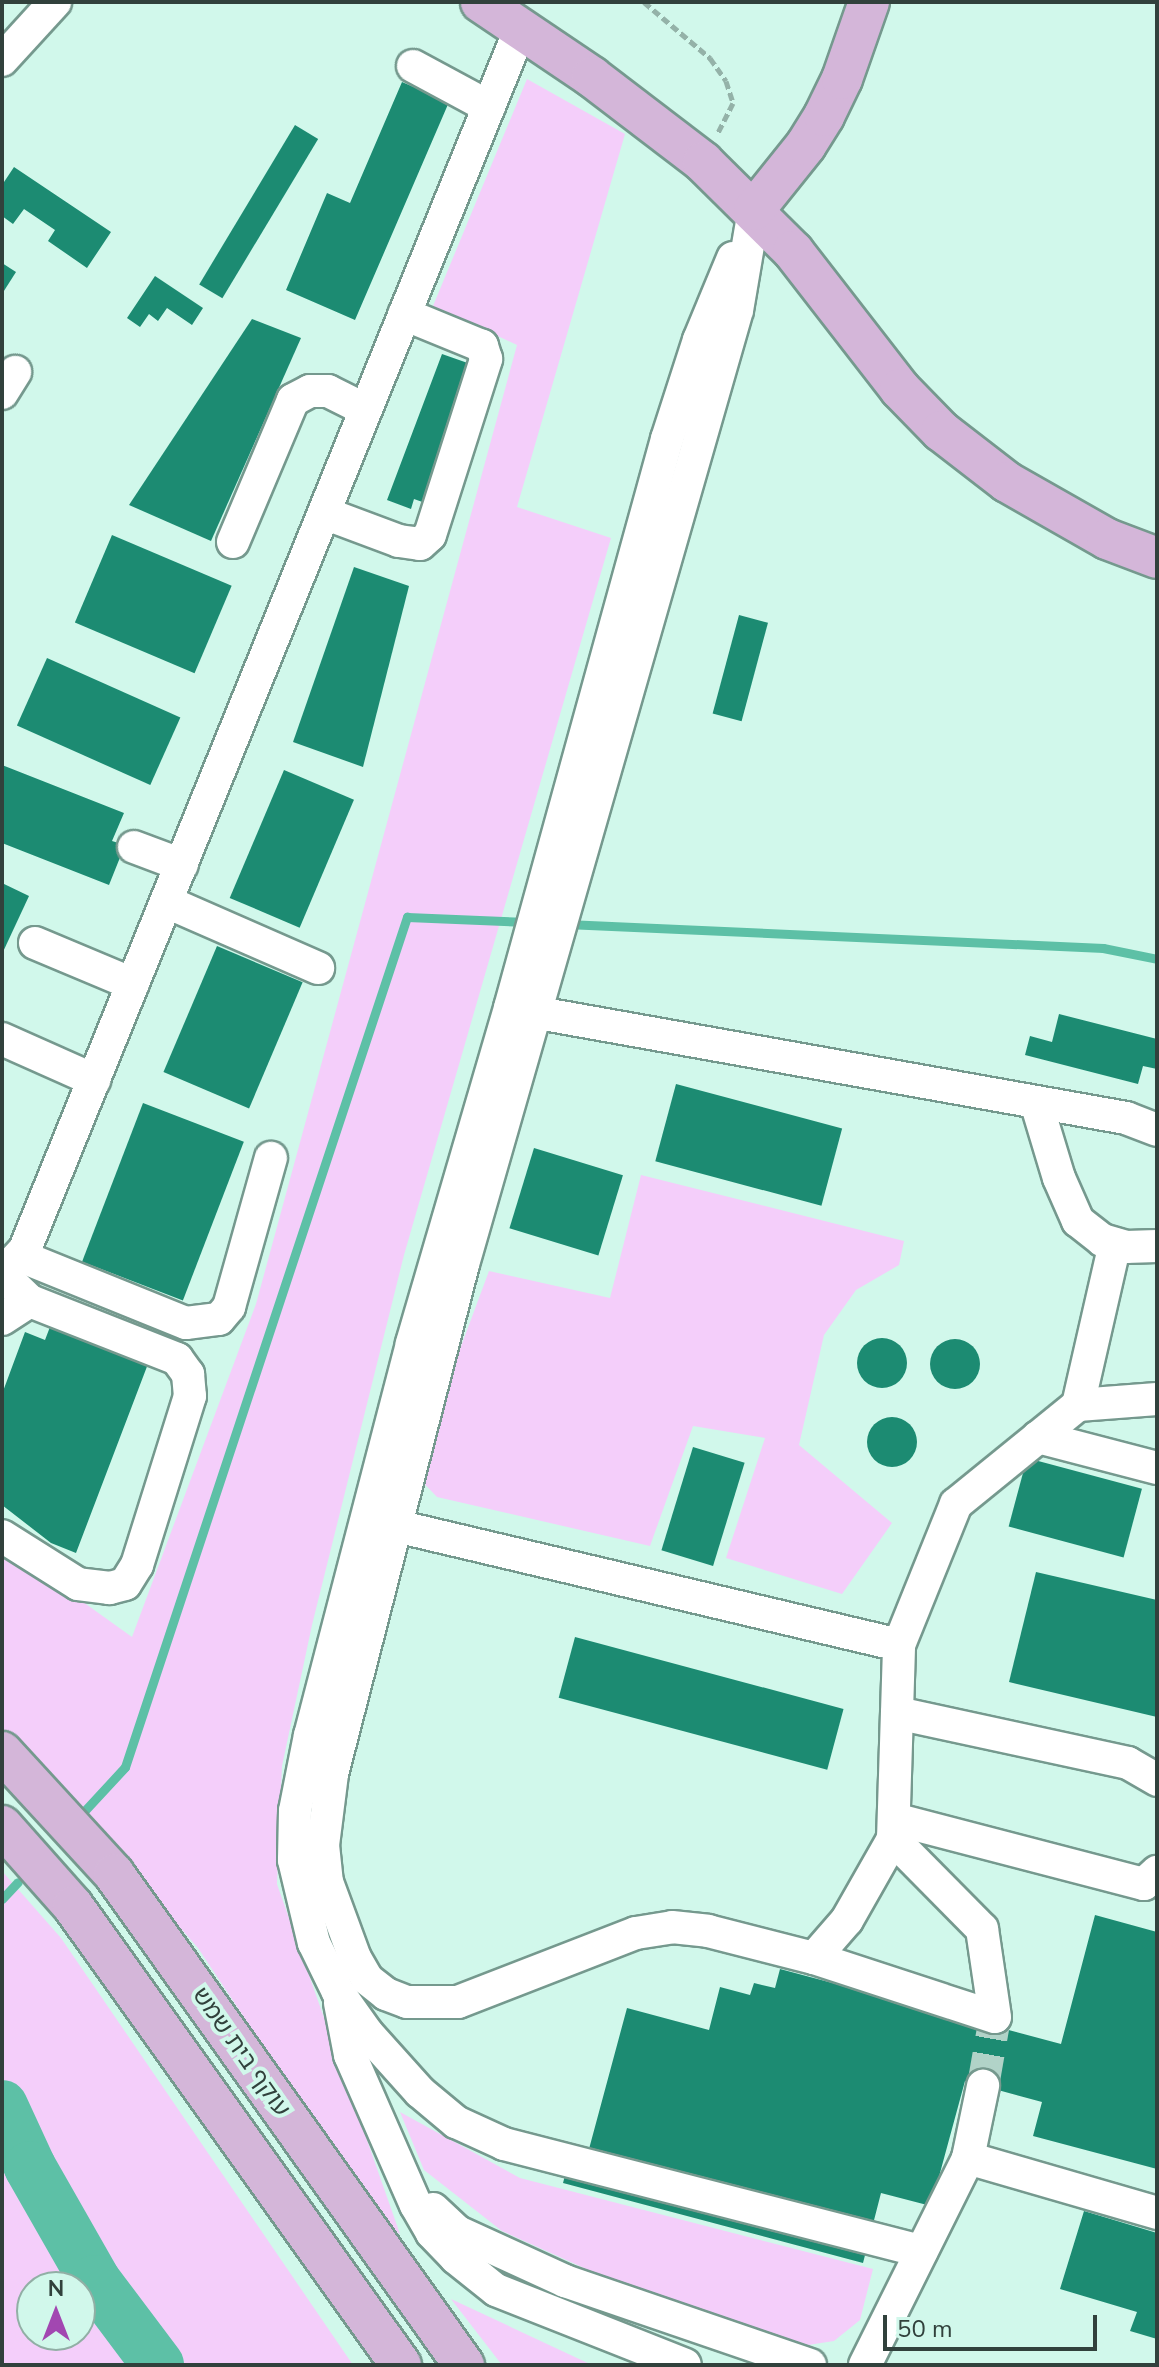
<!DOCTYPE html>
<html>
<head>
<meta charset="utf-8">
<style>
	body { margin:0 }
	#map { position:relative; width:1159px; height:2367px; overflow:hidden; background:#d1f8eb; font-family:"Nunito Sans","Noto Sans Hebrew",sans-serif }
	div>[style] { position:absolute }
	.green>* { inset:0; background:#f4cefa }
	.stream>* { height:9px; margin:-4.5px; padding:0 4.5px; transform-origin:4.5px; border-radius:4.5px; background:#5dc0a6 }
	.river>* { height:52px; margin:-26px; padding:0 26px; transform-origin:26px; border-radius:26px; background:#5dc0a6 }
	.building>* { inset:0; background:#1c8b72; transform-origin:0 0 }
	.round { border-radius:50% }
	.minor-tunnel>* { height:32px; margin-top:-16px; transform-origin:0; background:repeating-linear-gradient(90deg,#b1d3c8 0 32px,transparent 0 48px) }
	.path>* { height:5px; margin-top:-2.5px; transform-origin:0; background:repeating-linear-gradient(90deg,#94b2a8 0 8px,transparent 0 12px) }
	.roads { filter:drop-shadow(2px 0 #75998e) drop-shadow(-2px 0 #75998e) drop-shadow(0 2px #75998e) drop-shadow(0 -2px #75998e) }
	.minor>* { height:32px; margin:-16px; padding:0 16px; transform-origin:16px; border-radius:16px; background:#fff }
	.major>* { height:40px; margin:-20px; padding:0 20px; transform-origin:20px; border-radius:20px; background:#d4b6d9 }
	span { translate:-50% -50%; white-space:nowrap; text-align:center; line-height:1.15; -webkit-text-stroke:8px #d1f8eb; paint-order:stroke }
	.street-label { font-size:24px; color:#31413c }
	.frame { position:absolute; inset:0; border:4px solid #31413c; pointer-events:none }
	.north { position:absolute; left:16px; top:2271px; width:80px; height:80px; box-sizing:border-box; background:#d1f8eb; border:2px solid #91afa5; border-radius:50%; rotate:0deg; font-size:22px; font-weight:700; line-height:32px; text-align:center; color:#31413c }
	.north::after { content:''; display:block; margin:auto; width:28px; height:36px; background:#a247b1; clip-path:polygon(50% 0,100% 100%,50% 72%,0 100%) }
	.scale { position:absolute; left:883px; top:2315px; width:214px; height:36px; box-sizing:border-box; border:4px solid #31413c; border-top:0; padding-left:10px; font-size:24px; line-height:28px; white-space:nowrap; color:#31413c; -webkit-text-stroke:6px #d1f8eb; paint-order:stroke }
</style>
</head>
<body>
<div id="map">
	<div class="green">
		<div style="clip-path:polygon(527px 79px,625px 134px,517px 507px,611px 538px,404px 1255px,312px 1625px,282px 1766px,277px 1884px,400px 2234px,381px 2223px,198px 1948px,54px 1784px,2px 1737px,2px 1544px,132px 1637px,256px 1304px,517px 345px,433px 306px)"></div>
		<div style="clip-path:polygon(641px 1175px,904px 1241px,899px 1265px,856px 1290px,824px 1335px,799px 1445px,892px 1523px,842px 1594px,726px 1558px,765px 1438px,693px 1426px,650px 1546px,437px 1497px,414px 1473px,489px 1271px,610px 1298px)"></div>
		<div style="clip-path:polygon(evenodd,2px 1871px,61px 1938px,353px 2365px,2px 2365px,2px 1871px,32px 2287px,80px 2287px,80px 2335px,32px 2335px,32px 2287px)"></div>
		<div style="clip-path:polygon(400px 2112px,520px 2178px,873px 2269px,860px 2320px,834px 2341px,808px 2345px,613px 2281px,502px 2231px,424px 2170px)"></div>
		<div style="clip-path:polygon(451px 2299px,592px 2365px,502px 2365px)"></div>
	</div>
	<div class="stream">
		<div style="left:566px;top:924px;width:538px;rotate:2.56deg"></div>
		<div style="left:1103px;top:948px;width:55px;rotate:11.5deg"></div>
		<div style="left:76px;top:1820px;width:72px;rotate:-47.2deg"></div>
		<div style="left:125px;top:1767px;width:896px;rotate:-71.65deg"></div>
		<div style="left:407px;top:917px;width:120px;rotate:2.4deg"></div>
		<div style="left:2px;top:1899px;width:23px;rotate:-47deg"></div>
	</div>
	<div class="river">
		<div style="left:2px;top:2106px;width:67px;rotate:65.3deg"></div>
		<div style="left:30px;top:2167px;width:131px;rotate:60.3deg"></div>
		<div style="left:95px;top:2281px;width:105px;rotate:53.1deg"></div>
	</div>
	<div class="building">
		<div style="clip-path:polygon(402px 82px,449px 102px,355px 320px,286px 290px,327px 193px,350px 203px)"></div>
		<div style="left:295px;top:125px;width:27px;height:186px;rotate:31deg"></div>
		<div style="clip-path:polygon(14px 167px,111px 232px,87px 268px,48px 241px,55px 230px,24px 209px,13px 224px,2px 216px,2px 185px)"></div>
		<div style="clip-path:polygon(2px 263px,16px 272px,2px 294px)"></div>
		<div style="clip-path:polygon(155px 276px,203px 308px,192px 325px,167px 308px,158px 321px,149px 314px,140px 327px,127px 318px)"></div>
		<div style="clip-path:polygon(252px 319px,301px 338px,211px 541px,129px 505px)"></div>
		<div style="clip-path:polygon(442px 354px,479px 367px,428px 504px,414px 499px,411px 509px,387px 500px)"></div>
		<div style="left:112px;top:535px;width:130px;height:95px;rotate:23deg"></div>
		<div style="clip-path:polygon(354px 567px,409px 586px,363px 767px,293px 742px)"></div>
		<div style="left:739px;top:615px;width:30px;height:102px;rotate:15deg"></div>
		<div style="left:47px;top:658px;width:146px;height:74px;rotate:24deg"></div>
		<div style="clip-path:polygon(2px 765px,124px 813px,112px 841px,125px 845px,109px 885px,2px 843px)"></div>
		<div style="left:284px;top:770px;width:76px;height:139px;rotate:23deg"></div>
		<div style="clip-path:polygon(2px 883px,29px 896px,2px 954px)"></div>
		<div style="left:217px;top:946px;width:93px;height:137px;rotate:23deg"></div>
		<div style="clip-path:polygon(1059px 1014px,1157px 1039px,1157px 1069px,1143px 1066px,1138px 1084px,1025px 1055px,1030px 1036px,1052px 1042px)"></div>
		<div style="left:676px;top:1084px;width:172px;height:80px;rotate:15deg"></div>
		<div style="left:143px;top:1103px;width:108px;height:170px;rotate:21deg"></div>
		<div style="left:534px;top:1148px;width:93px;height:84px;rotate:17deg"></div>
		<div style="clip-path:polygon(53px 1319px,151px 1356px,76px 1553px,51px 1543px,2px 1505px,2px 1394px,25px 1332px,45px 1340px)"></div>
		<div class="round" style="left:857px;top:1338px;width:50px;height:50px"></div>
		<div class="round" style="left:930px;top:1339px;width:50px;height:50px"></div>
		<div class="round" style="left:867px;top:1417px;width:50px;height:50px"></div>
		<div style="left:693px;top:1447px;width:54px;height:108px;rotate:17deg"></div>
		<div style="left:1027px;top:1458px;width:119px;height:71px;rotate:15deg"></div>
		<div style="clip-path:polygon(1036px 1572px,1157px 1600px,1157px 1717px,1009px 1682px)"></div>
		<div style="left:575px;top:1637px;width:278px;height:63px;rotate:15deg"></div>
		<div style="clip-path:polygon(1095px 1915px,1157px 1932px,1157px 2169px,1033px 2136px,1042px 2102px,965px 2081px,931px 2206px,881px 2193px,863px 2263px,563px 2183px,573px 2145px,589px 2149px,627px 2008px,709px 2030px,720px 1987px,750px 1995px,754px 1983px,775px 1988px,780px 1969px,1061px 2044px)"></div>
		<div style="clip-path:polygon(1084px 2211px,1157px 2233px,1157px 2339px,1130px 2331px,1137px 2312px,1060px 2289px)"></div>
	</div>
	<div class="minor-tunnel">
		<div style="left:983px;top:2086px;width:70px;rotate:-80.1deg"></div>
	</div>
	<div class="path">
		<div style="left:644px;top:2px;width:87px;rotate:40.3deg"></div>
		<div style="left:710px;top:58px;width:28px;rotate:55deg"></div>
		<div style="left:726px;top:81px;width:23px;rotate:72deg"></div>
		<div style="left:733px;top:103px;width:34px;rotate:117deg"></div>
	</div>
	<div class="roads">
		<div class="minor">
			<div style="left:2px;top:60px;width:79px;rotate:-47.6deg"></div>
			<div style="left:413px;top:66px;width:86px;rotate:28.3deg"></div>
			<div style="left:754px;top:210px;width:101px;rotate:99.6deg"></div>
			<div style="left:737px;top:310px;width:993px;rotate:106.02deg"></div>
			<div style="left:463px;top:1264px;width:527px;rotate:104.41deg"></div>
			<div style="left:332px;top:1774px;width:72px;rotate:97.2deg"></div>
			<div style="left:323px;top:1845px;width:37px;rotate:84deg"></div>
			<div style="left:327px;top:1882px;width:81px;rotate:69.8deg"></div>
			<div style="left:355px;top:1958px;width:24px;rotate:60deg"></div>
			<div style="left:367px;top:1979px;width:24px;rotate:38deg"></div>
			<div style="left:386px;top:1994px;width:22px;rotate:21deg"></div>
			<div style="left:407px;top:2002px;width:51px"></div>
			<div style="left:458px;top:2002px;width:191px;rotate:-21.2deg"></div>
			<div style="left:636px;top:1933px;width:36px;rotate:-9deg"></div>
			<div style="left:672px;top:1927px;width:36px;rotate:6deg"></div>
			<div style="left:708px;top:1931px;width:109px;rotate:14.3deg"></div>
			<div style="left:814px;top:1958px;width:190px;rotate:18.1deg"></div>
			<div style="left:995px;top:2017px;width:89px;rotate:-98.4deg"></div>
			<div style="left:982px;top:1929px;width:127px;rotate:-134.7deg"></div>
			<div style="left:733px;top:258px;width:89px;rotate:112.5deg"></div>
			<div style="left:699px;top:340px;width:104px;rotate:107.9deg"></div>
			<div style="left:667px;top:439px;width:590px;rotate:105.43deg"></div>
			<div style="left:510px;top:1008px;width:350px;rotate:106.3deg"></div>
			<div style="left:412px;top:1344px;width:404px;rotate:104.6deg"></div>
			<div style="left:310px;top:1735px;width:77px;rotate:101.2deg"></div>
			<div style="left:295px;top:1811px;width:49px;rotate:91.2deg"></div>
			<div style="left:294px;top:1860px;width:85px;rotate:76.5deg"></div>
			<div style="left:314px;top:1943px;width:55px;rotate:63.9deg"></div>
			<div style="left:338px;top:1992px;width:50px;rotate:54.7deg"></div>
			<div style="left:367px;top:2033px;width:79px;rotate:48.1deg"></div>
			<div style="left:420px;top:2092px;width:47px;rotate:39.8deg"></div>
			<div style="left:456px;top:2122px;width:53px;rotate:24.6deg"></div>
			<div style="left:504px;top:2144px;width:431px;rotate:14.4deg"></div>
			<div style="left:2px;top:393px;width:25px;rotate:-58deg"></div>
			<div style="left:324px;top:513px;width:80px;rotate:20.5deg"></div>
			<div style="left:399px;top:541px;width:21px;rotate:8deg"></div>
			<div style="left:420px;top:544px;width:13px;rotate:-42deg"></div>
			<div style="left:430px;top:535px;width:185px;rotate:-72.3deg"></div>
			<div style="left:486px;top:359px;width:14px;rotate:-107deg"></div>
			<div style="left:482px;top:346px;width:84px;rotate:-157.7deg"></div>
			<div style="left:233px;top:542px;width:154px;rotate:-67.1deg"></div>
			<div style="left:293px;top:400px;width:19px;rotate:-28deg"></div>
			<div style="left:310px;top:391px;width:18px"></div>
			<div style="left:328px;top:391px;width:42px;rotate:26.6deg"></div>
			<div style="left:134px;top:847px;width:51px;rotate:20.6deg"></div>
			<div style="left:167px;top:902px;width:165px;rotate:23.6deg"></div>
			<div style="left:35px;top:943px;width:106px;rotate:22.7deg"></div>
			<div style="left:516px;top:1009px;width:620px;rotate:10.13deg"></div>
			<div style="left:1126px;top:1118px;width:33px;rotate:21deg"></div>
			<div style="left:2px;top:1039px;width:101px;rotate:24deg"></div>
			<div style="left:1036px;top:1102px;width:79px;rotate:73.2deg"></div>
			<div style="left:1059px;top:1178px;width:47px;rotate:66.2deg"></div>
			<div style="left:1078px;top:1221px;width:31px;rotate:38deg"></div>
			<div style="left:1102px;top:1240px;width:25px;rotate:16deg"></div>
			<div style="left:1126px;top:1247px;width:31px;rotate:-2deg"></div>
			<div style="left:20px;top:1256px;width:179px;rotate:22deg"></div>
			<div style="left:186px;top:1323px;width:33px;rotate:-7deg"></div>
			<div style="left:219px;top:1319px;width:16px;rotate:-50deg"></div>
			<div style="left:229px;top:1307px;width:155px;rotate:-74.3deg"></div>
			<div style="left:30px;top:1301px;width:39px;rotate:-136deg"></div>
			<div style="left:2px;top:1274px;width:34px;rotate:-47deg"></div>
			<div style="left:25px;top:1249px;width:1316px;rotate:-67.9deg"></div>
			<div style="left:2px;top:1319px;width:33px;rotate:-33deg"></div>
			<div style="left:30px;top:1301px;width:158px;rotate:21.5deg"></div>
			<div style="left:177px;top:1359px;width:19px;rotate:54deg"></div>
			<div style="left:188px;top:1374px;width:22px;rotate:85deg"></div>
			<div style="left:190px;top:1396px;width:177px;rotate:107.4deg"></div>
			<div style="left:137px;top:1565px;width:22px;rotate:122deg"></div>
			<div style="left:125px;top:1584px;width:16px;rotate:165deg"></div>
			<div style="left:110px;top:1588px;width:32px;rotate:-173deg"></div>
			<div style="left:78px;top:1584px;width:90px;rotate:-147.7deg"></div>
			<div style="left:1078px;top:1405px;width:79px;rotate:-4.3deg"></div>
			<div style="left:1038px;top:1437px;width:123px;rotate:14.6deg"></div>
			<div style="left:375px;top:1521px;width:538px;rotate:13.31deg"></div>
			<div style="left:897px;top:1713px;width:236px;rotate:12.2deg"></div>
			<div style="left:1128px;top:1763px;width:34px;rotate:30deg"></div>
			<div style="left:894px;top:1819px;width:258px;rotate:14.6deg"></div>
			<div style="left:1144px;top:1884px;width:18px;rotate:-43deg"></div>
			<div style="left:814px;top:1958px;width:50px;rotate:-49deg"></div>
			<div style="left:847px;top:1920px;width:93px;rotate:-60.4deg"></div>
			<div style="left:893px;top:1839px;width:194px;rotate:-88.2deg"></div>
			<div style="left:899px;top:1645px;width:152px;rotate:-68deg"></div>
			<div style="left:956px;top:1504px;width:157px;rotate:-39.1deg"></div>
			<div style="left:1078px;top:1405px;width:165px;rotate:-77.1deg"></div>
			<div style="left:340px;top:2003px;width:53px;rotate:79.1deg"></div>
			<div style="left:350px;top:2055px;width:164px;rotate:66.3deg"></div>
			<div style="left:416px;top:2205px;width:32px;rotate:60deg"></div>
			<div style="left:432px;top:2233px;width:35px;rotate:46deg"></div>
			<div style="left:456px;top:2258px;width:51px;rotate:38.7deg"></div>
			<div style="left:496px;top:2290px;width:203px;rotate:21.6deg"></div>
			<div style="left:968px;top:2158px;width:197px;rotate:16.2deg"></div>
			<div style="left:433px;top:2209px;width:34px;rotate:43deg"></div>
			<div style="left:458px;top:2232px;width:118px;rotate:24.6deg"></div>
			<div style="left:565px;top:2281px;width:259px;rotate:18.9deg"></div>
			<div style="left:865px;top:2365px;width:231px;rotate:-63.5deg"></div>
			<div style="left:968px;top:2158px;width:74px;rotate:-78.2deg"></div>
		</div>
		<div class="major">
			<div style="left:481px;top:2px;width:134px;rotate:34deg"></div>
			<div style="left:592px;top:77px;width:140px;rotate:37.4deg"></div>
			<div style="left:703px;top:162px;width:127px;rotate:44.7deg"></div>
			<div style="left:793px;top:251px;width:175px;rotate:52.2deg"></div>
			<div style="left:900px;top:389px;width:59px;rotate:45.7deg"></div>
			<div style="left:941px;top:431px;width:83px;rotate:37.7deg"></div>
			<div style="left:1007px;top:482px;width:115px;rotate:29.7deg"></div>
			<div style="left:1107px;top:539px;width:53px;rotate:20.8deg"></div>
			<div style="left:754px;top:210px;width:83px;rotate:-51.3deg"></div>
			<div style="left:806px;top:145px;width:34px;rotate:-58deg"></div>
			<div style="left:824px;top:116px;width:41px;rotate:-64.1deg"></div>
			<div style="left:842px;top:79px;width:82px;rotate:-70.7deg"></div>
			<div style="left:2px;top:1752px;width:166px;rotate:47.4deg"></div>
			<div style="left:114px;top:1874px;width:603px;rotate:54.52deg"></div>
			<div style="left:2px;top:1826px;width:107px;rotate:48.4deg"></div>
			<div style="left:73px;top:1906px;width:564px;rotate:54.45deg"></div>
		</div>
	</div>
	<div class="street-label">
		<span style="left:241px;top:2052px;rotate:55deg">עוקף בית שמש</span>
	</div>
	<div class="frame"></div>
	<div class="north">N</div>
	<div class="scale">50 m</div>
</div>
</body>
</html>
